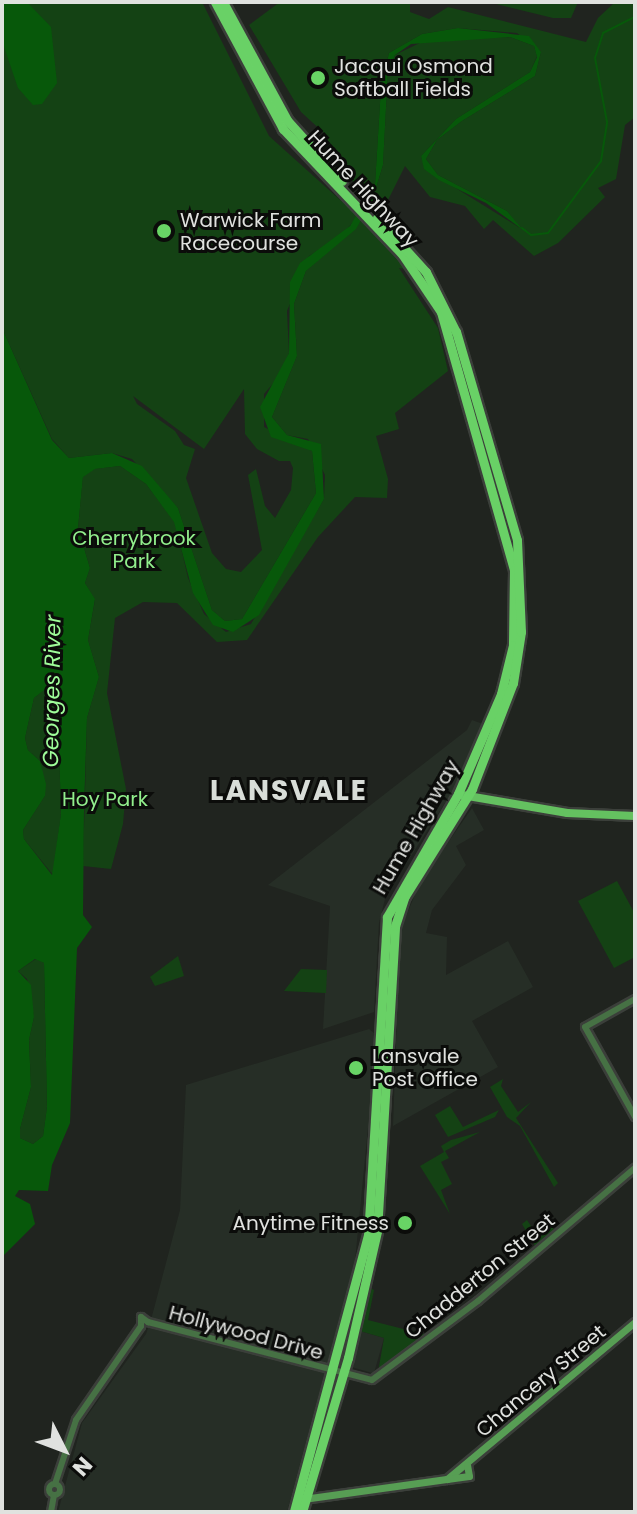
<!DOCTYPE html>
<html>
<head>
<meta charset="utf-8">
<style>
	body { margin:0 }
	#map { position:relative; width:637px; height:1514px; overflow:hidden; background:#20241f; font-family:Poppins,sans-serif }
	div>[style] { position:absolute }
	.built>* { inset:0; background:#262e26; transform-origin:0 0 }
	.green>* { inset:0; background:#144214 }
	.water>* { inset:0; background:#07580a }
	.stream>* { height:2px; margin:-1px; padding:0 1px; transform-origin:1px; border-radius:1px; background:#07580a }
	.roads { filter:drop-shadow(2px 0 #3b3f3a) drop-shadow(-2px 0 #3b3f3a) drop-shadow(0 2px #3b3f3a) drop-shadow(0 -2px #3b3f3a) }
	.tertiary>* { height:6px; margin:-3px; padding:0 3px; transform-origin:3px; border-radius:3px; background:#467144 }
	.tertiary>.ring { margin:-3px; padding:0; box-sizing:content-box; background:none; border:6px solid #467144; border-radius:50% }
	.secondary>* { height:7px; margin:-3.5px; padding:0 3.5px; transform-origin:3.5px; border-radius:3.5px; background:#579e54 }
	.primary>* { height:8px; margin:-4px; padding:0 4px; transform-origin:4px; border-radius:4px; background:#64c160 }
	.trunk>* { height:9px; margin:-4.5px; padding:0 4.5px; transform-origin:4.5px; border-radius:4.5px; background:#69d166 }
	.dots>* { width:22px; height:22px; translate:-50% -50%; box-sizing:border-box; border:4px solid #0b0c0a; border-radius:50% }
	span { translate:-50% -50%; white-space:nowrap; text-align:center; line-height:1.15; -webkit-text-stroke:6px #0b0c0a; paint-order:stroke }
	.poi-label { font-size:20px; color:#e0e2df }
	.left { translate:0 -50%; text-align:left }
	.right { translate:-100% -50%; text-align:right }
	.street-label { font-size:20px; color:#e0e2df }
	.park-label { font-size:20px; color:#91ee8c }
	.water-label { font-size:22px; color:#9efc99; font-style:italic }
	.district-label { font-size:28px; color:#d8ddd8; font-weight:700; letter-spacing:2px }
	.frame { position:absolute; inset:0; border:4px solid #e0e2df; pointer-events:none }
	.north { position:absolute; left:24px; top:1410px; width:80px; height:80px; -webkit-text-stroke:6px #0b0c0a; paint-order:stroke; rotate:132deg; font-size:22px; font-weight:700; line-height:32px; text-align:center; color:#e0e2df }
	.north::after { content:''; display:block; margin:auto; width:28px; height:36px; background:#e0e2df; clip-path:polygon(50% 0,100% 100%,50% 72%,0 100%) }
</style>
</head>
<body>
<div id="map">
	<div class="built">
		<div style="clip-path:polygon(472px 720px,483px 724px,461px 778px,386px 895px,379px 923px,374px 1012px,323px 1029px,330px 906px,268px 885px,467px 730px)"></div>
		<div style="clip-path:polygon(472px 808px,484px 830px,456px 846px,466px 865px,432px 910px,426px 933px,447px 937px,446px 975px,508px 941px,533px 987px,472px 1021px,498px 1067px,393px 1126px,400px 930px,420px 883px)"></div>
		<div style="clip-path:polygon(369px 1029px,374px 1033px,371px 1097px,355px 1261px,287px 1512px,58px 1512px,82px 1423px,146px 1334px,152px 1316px,180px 1210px,186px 1085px)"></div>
		<div style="left:360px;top:1331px;width:25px;height:37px;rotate:16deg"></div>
	</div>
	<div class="green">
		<div style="clip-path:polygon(evenodd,2px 2px,202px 2px,269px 136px,358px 216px,341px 236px,309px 256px,287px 311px,289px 353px,282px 373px,264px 394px,264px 427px,312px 451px,316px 493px,242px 619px,225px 621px,212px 610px,178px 508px,132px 459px,112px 453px,69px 458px,52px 439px,2px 328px,2px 2px,244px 389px,245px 434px,257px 449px,279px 461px,290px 461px,293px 468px,291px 490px,275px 518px,265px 506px,256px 469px,248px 475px,262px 550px,241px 572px,226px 569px,212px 553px,186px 478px,195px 449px,184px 445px,175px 431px,137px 404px,133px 396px,204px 449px,244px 389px)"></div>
		<div style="clip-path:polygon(280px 2px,410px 2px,410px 12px,429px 19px,448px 7px,586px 42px,598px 18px,615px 2px,635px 2px,635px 117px,625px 125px,616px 179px,598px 188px,605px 197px,558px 243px,534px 256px,493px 220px,484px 229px,465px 206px,430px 197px,405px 166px,381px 214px,372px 201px,383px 165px,388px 70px,395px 55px,428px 39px,510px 37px,534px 46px,537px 56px,530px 72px,456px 119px,421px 156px,425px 169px,520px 228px,507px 211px,438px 175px,426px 159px,437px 140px,462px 121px,535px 76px,541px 52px,517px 33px,458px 28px,422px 34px,389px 53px,381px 87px,375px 184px,368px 198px,317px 142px,324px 133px,301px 112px,249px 25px)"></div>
		<div style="clip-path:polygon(488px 2px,578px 2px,571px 18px,553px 18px)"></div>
		<div style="clip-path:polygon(361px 221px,406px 269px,399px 268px,438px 328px,448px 371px,395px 413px,399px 429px,376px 436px,388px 479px,387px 498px,355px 497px,318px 537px,247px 640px,217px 642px,177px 603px,143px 602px,115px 618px,107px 693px,126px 789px,123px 824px,111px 869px,83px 866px,87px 718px,99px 677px,88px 640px,95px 600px,85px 583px,90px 568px,78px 528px,83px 476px,94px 469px,120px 466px,146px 484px,175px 522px,188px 578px,204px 614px,226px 632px,251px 624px,324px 499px,325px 475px,308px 439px,287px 435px,272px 417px,297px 356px,294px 304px,306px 271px)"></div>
		<div style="clip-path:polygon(57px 679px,61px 814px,53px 875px,24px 839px,23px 830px,45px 796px,40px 761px,28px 750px,25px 738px,34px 698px)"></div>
		<div style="clip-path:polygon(617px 881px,635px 914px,635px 957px,614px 968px,578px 901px)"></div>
		<div style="clip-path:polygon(178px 956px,184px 976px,155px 986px,150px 977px)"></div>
		<div style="clip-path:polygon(36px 959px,44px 963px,47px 1107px,43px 1136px,33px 1144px,20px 1138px,20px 1129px,31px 1087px,29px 1040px,34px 1017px,27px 979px,18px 971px)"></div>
		<div style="clip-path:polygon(301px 969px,327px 970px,326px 993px,284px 991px)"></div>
		<div style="clip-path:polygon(503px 1079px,501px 1086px,518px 1112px,531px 1102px,516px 1118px,558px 1183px,554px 1187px,520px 1126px,507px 1117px,490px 1087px)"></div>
		<div style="clip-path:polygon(450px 1106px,463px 1127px,499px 1110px,495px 1117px,448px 1137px,435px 1115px)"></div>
		<div style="clip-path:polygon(480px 1132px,445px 1151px,449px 1158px,441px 1162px,452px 1184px,441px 1190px,450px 1214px,420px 1166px,444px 1152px,441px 1146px,451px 1140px)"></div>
		<div style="clip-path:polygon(527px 1220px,533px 1229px,549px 1220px,554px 1230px,535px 1246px,522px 1224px)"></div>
		<div style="clip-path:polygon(368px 1287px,374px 1290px,368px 1320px,427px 1335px,378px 1372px,384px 1338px,360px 1331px)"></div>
	</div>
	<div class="water">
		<div style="clip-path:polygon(2px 2px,27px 2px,51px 27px,57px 83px,42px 104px,33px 105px,18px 88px,2px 41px)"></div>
		<div style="clip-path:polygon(evenodd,458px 28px,529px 36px,541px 52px,535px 76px,462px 121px,437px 140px,426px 159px,438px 175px,507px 211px,523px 230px,486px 203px,439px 180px,424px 169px,421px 156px,456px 119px,530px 72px,537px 57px,534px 46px,510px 37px,411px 44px,395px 55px,388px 70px,383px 165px,372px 201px,356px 229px,306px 271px,294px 304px,297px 356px,272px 417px,287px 435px,321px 444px,324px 499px,259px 615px,233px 632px,213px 625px,193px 593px,174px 522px,146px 484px,120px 466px,95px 469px,83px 477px,78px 528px,90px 568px,85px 583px,95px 599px,88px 640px,99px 677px,87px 718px,84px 809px,83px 915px,92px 927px,77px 948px,70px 1123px,52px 1165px,48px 1191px,19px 1190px,15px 1196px,30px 1204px,35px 1224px,2px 1257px,2px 328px,52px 440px,69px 458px,112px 453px,142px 466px,178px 508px,212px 610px,225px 621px,242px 619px,316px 493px,312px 451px,271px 437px,260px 407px,289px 353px,290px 282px,300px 263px,350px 226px,375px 184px,381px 87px,389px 53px,422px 34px,458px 28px,57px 680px,61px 814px,52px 875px,24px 839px,23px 830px,45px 796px,46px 784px,40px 761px,28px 750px,25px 738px,34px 698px,57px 680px,458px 28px,35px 959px,44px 963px,47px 1107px,43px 1136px,33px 1144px,20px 1138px,20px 1129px,31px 1087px,29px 1040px,34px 1017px,31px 985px,18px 971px,35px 959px)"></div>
	</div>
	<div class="stream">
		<div style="left:522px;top:228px;width:11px;rotate:38deg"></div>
		<div style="left:531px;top:235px;width:17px;rotate:-7deg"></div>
		<div style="left:548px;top:233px;width:89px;rotate:-53.6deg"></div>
		<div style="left:601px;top:161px;width:39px;rotate:-81deg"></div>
		<div style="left:607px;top:122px;width:65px;rotate:-100.6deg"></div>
		<div style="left:595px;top:58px;width:26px;rotate:-72deg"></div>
		<div style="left:603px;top:33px;width:36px;rotate:-27deg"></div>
	</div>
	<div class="roads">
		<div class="tertiary">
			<div style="left:635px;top:999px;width:57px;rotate:150.8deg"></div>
			<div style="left:585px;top:1027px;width:103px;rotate:60.9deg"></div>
			<div style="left:148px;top:1322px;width:231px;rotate:14.5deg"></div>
			<div style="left:372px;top:1380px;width:132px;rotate:-36.7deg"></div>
			<div style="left:478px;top:1301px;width:206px;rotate:-40.3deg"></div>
			<div style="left:141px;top:1326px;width:9px;rotate:-90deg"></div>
			<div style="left:141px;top:1317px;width:9px;rotate:36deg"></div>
			<div class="ring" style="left:48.5px;top:1483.5px;width:5px;height:5px"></div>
			<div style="left:55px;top:1484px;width:67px;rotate:-71.8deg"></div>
			<div style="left:76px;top:1420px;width:114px;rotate:-55.3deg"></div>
			<div style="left:51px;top:1512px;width:17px;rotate:-80deg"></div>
		</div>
		<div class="secondary">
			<div style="left:447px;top:1479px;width:245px;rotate:-39.9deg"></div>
			<div style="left:447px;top:1479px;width:22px;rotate:-8deg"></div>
			<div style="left:469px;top:1476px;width:11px;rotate:-100deg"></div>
			<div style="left:303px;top:1499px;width:145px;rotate:-7.9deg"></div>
		</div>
		<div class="primary">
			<div style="left:462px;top:795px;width:107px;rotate:9.7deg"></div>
			<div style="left:567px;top:813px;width:68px;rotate:2.5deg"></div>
		</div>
		<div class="trunk">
			<div style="left:215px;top:2px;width:144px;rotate:61.8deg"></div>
			<div style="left:283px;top:129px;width:173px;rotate:46.4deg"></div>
			<div style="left:402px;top:254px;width:70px;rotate:56.1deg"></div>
			<div style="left:441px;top:312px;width:268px;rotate:74.2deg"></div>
			<div style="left:514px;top:570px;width:75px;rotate:90.8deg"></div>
			<div style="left:513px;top:645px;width:50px;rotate:103.8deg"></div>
			<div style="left:501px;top:694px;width:109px;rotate:113.3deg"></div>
			<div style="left:458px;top:794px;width:142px;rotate:120deg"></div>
			<div style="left:387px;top:917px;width:319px;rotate:93.4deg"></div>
			<div style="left:368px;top:1235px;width:287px;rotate:105deg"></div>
			<div style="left:223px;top:2px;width:134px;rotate:61.5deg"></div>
			<div style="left:287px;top:120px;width:82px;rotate:48deg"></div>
			<div style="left:302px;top:1512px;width:161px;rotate:-73.4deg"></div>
			<div style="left:348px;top:1358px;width:130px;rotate:-77.1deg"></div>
			<div style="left:377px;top:1231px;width:306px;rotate:-86.6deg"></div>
			<div style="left:395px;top:926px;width:32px;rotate:-72deg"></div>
			<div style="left:405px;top:896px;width:126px;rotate:-57.9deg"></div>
			<div style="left:472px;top:789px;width:114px;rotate:-68.9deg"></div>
			<div style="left:513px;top:683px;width:52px;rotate:-81.1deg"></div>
			<div style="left:521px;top:632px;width:92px;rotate:-92.5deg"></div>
			<div style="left:517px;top:540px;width:217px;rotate:-106.3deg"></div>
			<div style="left:456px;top:332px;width:67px;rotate:-116.6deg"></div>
			<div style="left:426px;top:272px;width:73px;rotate:-132.2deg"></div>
		</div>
	</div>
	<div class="dots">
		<div style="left:318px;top:78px;background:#68d465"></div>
		<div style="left:164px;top:231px;background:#68d465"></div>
		<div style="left:356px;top:1068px;background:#68d465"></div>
		<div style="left:405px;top:1223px;background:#68d465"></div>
	</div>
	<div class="poi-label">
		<span class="left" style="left:334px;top:78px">Jacqui Osmond<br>Softball Fields</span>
		<span class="left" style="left:180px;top:232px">Warwick Farm<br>Racecourse</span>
		<span class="left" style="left:372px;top:1068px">Lansvale<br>Post Office</span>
		<span class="right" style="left:389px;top:1223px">Anytime Fitness</span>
	</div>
	<div class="street-label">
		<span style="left:363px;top:189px;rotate:47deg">Hume Highway</span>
		<span style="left:416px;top:827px;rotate:-60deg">Hume Highway</span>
		<span style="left:480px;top:1276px;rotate:-39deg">Chadderton Street</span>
		<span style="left:246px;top:1333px;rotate:15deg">Hollywood Drive</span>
		<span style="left:541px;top:1381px;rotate:-40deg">Chancery Street</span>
	</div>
	<div class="park-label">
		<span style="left:134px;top:550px">Cherrybrook<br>Park</span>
		<span style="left:105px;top:799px">Hoy Park</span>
	</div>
	<div class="water-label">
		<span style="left:52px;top:691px;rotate:-89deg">Georges River</span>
	</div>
	<div class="district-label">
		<span style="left:289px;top:791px">LANSVALE</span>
	</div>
	<div class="frame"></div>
	<div class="north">N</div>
</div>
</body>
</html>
